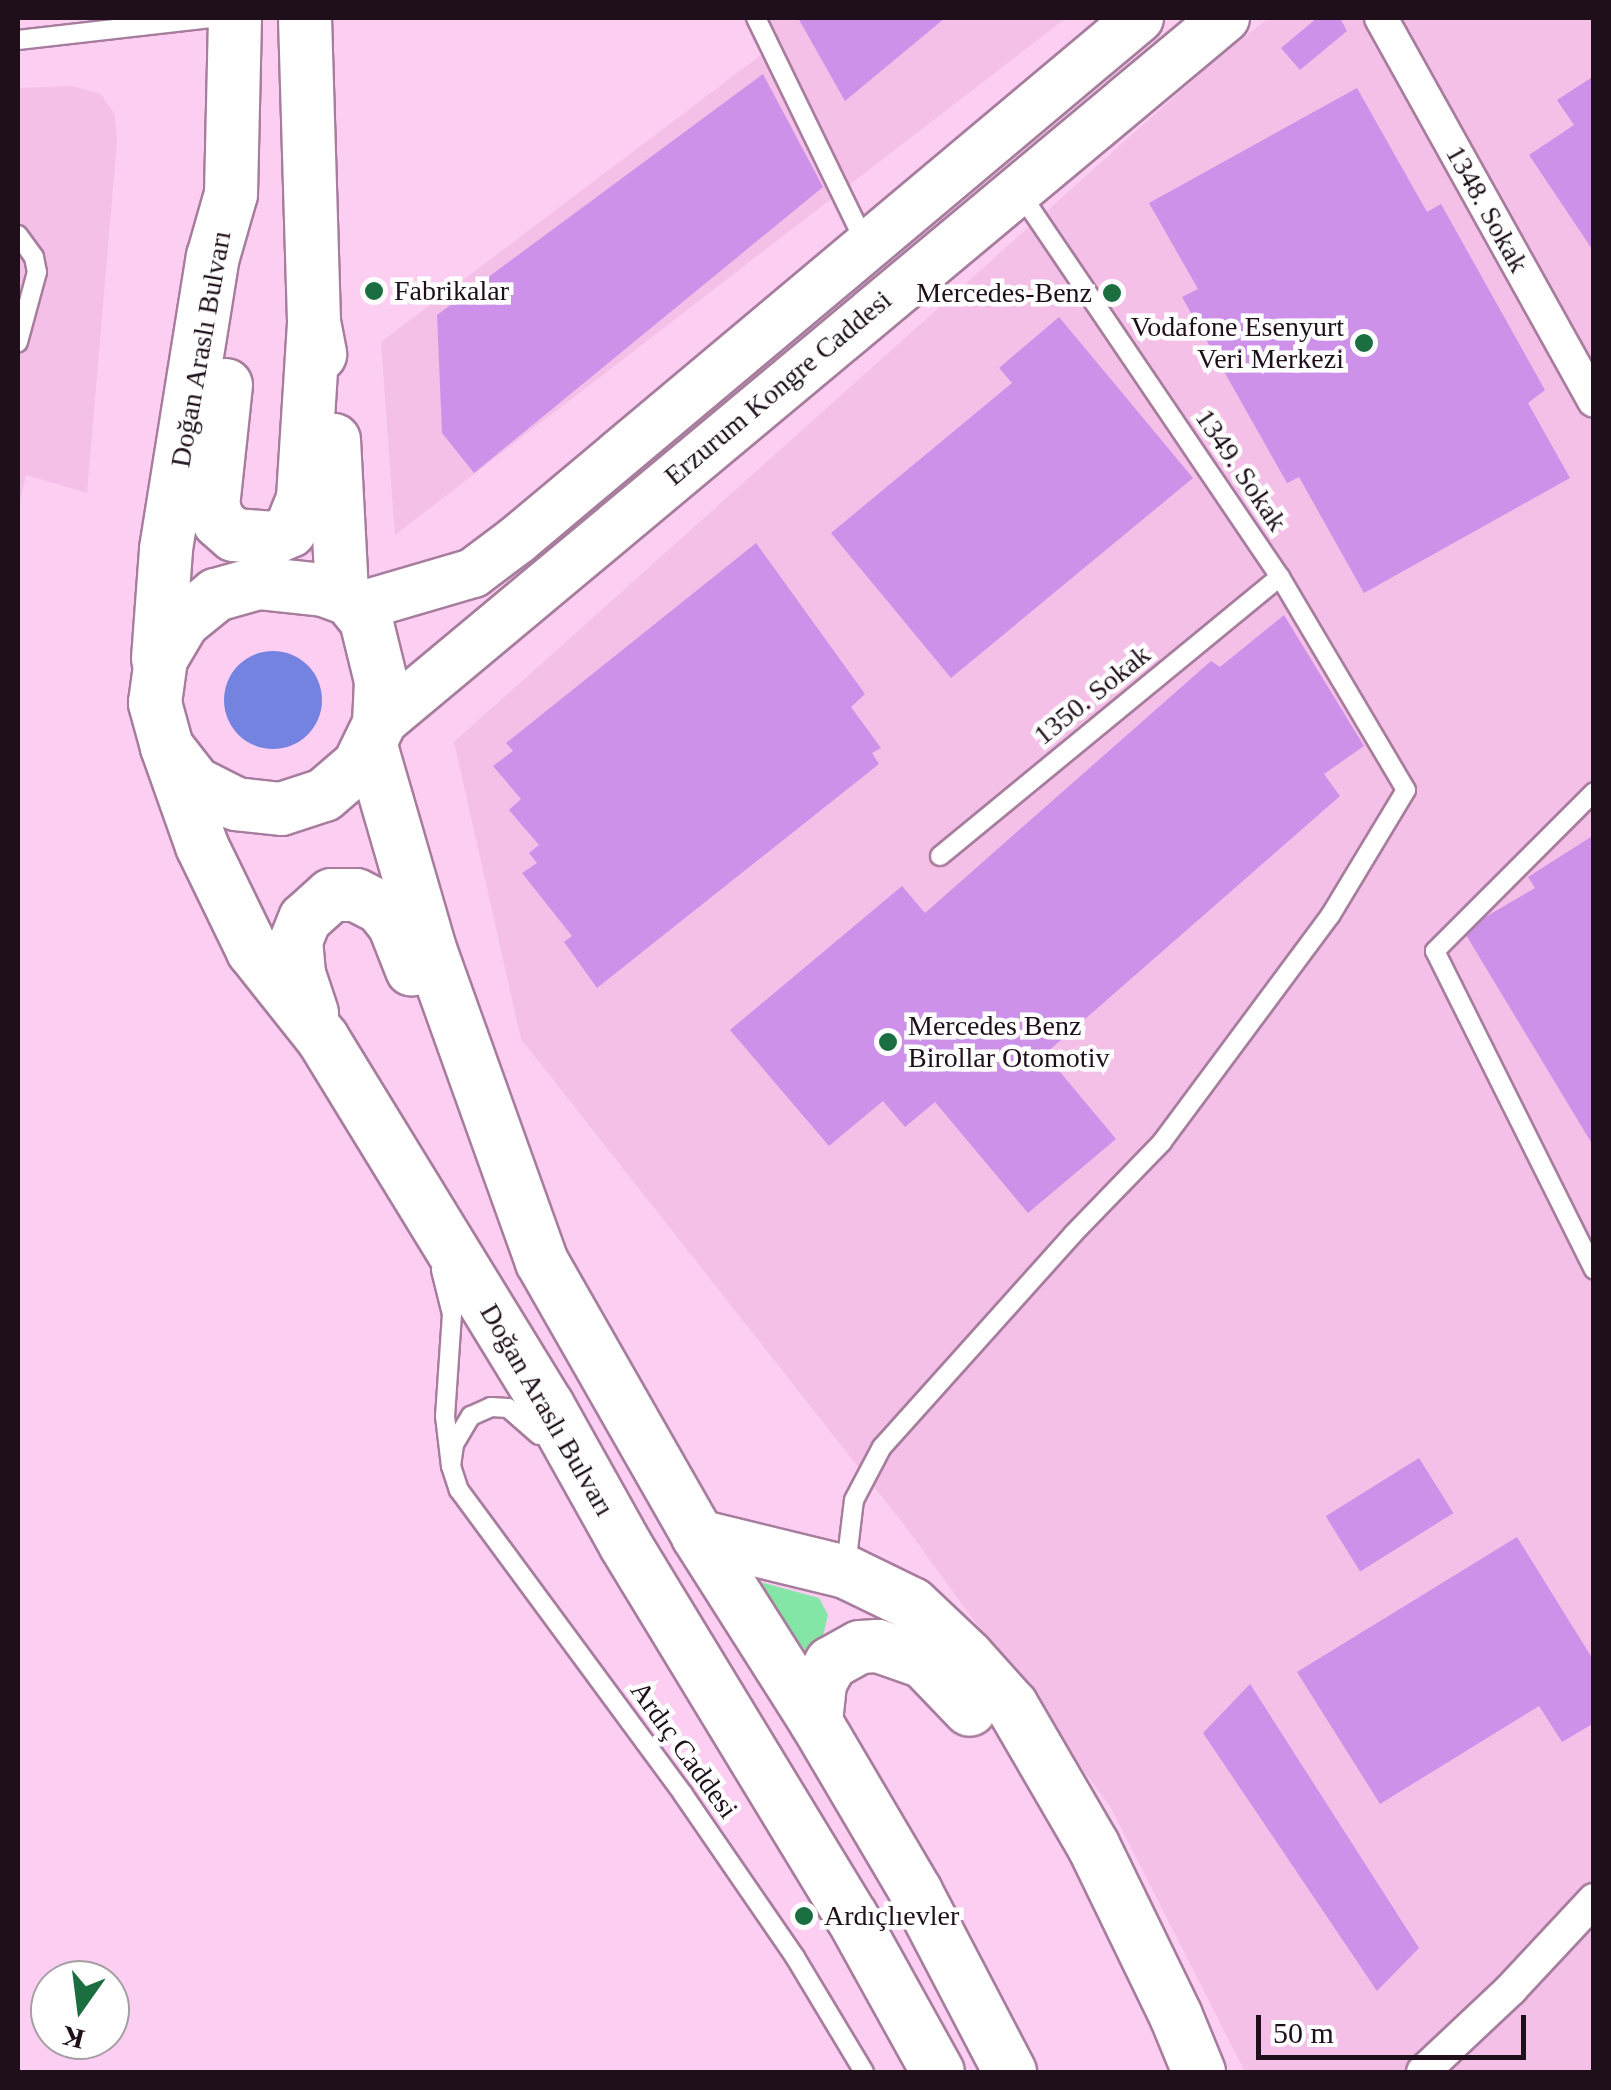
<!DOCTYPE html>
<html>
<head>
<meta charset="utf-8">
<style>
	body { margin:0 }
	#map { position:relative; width:1611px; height:2090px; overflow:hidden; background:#fccef2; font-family:"Times New Roman",serif }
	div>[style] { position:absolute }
	.built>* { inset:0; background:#f4c0e8 }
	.green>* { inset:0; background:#84e6a6 }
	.water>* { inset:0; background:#7383df }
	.round { border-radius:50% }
	.building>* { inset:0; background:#cd91ea; transform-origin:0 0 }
	.roads { filter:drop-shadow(2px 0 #a77d9d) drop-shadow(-2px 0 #a77d9d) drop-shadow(0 2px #a77d9d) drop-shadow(0 -2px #a77d9d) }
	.service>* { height:18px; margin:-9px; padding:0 9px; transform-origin:9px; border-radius:9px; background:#fff }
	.minor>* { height:32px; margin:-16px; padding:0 16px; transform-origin:16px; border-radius:16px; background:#fff }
	.secondary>* { height:48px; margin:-24px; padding:0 24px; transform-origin:24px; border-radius:24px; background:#fff }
	.primary>* { height:52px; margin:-26px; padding:0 26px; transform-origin:26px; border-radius:26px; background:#fff }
	.dots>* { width:28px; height:28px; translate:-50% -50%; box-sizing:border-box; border:5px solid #fff; border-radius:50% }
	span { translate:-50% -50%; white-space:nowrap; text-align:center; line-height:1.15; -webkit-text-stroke:9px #fff; paint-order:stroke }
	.street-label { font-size:28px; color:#1e0f1b }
	.poi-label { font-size:28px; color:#1e0f1b }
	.left { translate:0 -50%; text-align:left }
	.right { translate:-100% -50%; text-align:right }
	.frame { position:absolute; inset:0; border:20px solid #1e0f1b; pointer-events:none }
	.north { position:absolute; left:30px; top:1960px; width:100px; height:100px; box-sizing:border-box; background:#fff; border:2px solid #a59fa4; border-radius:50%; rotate:194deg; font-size:28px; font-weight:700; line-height:40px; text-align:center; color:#1e0f1b }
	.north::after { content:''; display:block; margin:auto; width:35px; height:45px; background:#1a6e40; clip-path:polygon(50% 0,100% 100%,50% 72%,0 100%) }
	.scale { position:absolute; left:1256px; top:2015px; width:270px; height:45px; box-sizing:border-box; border:5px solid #1e0f1b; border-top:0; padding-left:12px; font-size:30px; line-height:35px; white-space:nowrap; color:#1e0f1b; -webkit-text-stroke:8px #fff; paint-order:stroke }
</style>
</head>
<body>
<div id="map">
	<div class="built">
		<div style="clip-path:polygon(748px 18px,1066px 18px,395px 535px,381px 342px,765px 52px)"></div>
		<div style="clip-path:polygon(1269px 18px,1593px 18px,1593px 2072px,1245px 2072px,1111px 1808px,908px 1530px,521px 1039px,454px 742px,1222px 54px)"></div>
		<div style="clip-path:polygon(72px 86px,101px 94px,115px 115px,117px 141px,87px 493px,26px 475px,18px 509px,18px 88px)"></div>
	</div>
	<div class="green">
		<div style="clip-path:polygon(756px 1581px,819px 1598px,828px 1615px,816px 1666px)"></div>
	</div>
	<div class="water">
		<div class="round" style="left:224px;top:651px;width:98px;height:98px"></div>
	</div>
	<div class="building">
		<div style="clip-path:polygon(798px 18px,945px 18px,845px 101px)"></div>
		<div style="clip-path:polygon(1317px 18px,1340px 18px,1347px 31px,1300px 70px,1281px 48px)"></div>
		<div style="clip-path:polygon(763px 74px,823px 187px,474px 473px,442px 433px,437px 315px)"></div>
		<div style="clip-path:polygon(1594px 76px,1594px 252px,1529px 155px,1574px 125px,1557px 100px)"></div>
		<div style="clip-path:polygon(1357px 88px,1427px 212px,1441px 204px,1545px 390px,1528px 403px,1570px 478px,1364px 593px,1299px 477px,1287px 483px,1182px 297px,1198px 289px,1149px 203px)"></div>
		<div style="clip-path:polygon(1059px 317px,1193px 478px,951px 678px,831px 533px,1012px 383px,999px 368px)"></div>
		<div style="clip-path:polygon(756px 543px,865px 694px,851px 707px,881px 748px,872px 753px,879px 764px,597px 988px,564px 942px,572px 936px,522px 873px,537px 863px,529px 853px,539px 845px,509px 810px,521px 799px,493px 766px,513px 751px,506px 743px)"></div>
		<div style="clip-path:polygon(1284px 615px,1364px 746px,1324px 774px,1340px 796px,1045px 1054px,1116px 1139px,1028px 1213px,935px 1102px,905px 1127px,883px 1101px,829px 1146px,730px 1030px,902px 886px,925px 913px,1211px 661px,1220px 667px)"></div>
		<div style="clip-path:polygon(1594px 835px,1594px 1147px,1463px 930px,1535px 888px,1528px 877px)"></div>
		<div style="left:1419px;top:1458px;width:65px;height:110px;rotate:58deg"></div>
		<div style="clip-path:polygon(1517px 1537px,1594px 1661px,1594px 1723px,1562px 1742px,1539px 1706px,1380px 1804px,1297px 1672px)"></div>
		<div style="clip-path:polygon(1250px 1684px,1419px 1948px,1377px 1991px,1203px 1733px)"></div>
	</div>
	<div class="roads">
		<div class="service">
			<div style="left:756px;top:18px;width:252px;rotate:64.1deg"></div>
			<div style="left:18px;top:40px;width:194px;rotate:-6.5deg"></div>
			<div style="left:18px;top:235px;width:27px;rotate:54deg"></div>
			<div style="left:34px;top:257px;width:15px;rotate:79deg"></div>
			<div style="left:37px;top:272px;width:73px;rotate:105.2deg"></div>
			<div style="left:1594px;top:792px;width:225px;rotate:135deg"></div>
			<div style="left:1435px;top:951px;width:356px;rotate:63.5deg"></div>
			<div style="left:940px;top:856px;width:440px;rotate:-39.4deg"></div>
			<div style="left:441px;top:1270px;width:45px;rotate:76deg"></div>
			<div style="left:452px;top:1314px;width:102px;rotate:93.9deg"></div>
			<div style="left:445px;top:1416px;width:50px;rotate:83.2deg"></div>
			<div style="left:451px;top:1466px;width:22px;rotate:-82deg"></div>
			<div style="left:454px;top:1444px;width:33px;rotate:-59deg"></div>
			<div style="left:471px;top:1416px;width:22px;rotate:-24deg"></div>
			<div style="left:491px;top:1407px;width:17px;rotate:3deg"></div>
			<div style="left:508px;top:1408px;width:41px;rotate:41.1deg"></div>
			<div style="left:451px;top:1466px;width:25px;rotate:72deg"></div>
			<div style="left:459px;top:1490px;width:378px;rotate:53.6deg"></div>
			<div style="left:683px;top:1794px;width:198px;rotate:55.5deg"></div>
			<div style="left:795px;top:1957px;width:134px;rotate:59deg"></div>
			<div style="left:846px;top:1566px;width:66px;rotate:-83.1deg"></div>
			<div style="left:854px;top:1500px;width:60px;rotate:-62.2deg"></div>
			<div style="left:882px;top:1447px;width:286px;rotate:-48.1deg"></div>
			<div style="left:1073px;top:1234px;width:128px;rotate:-45.9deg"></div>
			<div style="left:1162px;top:1142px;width:282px;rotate:-53.4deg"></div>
			<div style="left:1330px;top:916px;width:147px;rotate:-58.9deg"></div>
			<div style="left:1406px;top:790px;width:247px;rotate:-120.6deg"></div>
			<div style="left:1280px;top:577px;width:467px;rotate:-124.1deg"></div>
		</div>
		<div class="minor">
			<div style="left:1381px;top:18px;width:438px;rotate:60.9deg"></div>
			<div style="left:1423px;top:2072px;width:121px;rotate:-43.3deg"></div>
			<div style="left:1511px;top:1989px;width:122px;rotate:-47deg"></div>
		</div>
		<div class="secondary">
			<div style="left:357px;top:607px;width:121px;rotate:-16.3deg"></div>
			<div style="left:473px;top:573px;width:55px;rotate:-36.9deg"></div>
			<div style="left:517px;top:540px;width:812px;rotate:-40deg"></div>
			<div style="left:379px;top:724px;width:1102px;rotate:-39.85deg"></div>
		</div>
		<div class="primary">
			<div style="left:305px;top:18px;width:304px;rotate:88.3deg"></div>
			<div style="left:314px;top:322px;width:33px;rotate:79deg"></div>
			<div style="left:226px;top:385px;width:122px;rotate:96.1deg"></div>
			<div style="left:213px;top:506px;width:17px;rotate:69deg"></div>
			<div style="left:219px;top:522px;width:20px;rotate:41deg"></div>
			<div style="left:234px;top:535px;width:40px;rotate:4.3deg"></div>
			<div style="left:274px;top:538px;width:17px;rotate:-24deg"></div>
			<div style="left:290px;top:531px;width:35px;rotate:-68deg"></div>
			<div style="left:303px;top:498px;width:176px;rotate:-86.4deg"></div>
			<div style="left:334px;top:440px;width:154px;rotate:87deg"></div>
			<div style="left:258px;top:583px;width:66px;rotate:6.1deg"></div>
			<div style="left:324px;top:590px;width:27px;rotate:20deg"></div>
			<div style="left:349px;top:599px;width:27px;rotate:51deg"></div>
			<div style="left:366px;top:620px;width:63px;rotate:76.2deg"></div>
			<div style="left:381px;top:681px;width:43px;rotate:92.7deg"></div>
			<div style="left:379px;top:724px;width:46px;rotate:116deg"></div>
			<div style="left:359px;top:765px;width:46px;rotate:139.4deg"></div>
			<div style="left:324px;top:795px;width:45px;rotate:162deg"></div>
			<div style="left:281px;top:809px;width:45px;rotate:-173.7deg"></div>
			<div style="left:236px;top:804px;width:46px;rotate:-152.9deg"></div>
			<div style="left:195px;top:783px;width:46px;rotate:-127.9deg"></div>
			<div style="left:167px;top:747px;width:46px;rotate:-105.3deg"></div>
			<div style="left:155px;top:703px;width:44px;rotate:-82.2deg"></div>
			<div style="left:161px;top:659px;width:43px;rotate:-59.3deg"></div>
			<div style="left:183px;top:622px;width:43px;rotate:-39.3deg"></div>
			<div style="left:216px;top:595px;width:44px;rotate:-15.9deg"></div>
			<div style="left:158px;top:659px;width:110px;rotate:-85.8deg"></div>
			<div style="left:166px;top:549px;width:296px;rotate:-80.9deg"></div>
			<div style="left:213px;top:257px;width:66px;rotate:-74.1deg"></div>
			<div style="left:231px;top:194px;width:176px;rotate:-88.7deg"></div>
			<div style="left:371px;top:746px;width:215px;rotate:73.8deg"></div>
			<div style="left:431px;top:952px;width:329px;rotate:70.3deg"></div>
			<div style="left:542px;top:1262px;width:315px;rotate:60.3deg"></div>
			<div style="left:698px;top:1536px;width:220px;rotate:57.6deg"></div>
			<div style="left:816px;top:1722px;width:197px;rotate:59.5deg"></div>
			<div style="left:916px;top:1892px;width:203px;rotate:62.4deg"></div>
			<div style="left:167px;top:747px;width:105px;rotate:70.5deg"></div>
			<div style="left:202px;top:846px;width:117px;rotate:64.1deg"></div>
			<div style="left:253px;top:951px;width:112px;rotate:51.5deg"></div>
			<div style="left:323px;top:1039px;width:430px;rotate:58.5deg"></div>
			<div style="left:548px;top:1406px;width:158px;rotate:60.8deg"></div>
			<div style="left:625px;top:1544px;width:437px;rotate:58.7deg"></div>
			<div style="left:852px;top:1917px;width:177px;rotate:61deg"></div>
			<div style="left:312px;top:1013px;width:41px;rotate:-108.4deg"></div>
			<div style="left:299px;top:974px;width:33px;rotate:-95deg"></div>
			<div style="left:296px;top:941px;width:24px;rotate:-68deg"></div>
			<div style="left:305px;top:919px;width:36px;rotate:-42deg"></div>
			<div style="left:332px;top:895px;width:24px"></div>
			<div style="left:356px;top:895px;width:27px;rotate:27deg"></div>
			<div style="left:380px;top:907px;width:22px;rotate:51deg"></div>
			<div style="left:394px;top:924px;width:49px;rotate:68.6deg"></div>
			<div style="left:698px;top:1536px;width:152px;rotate:13.7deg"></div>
			<div style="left:846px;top:1572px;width:73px;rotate:25.9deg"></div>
			<div style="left:912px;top:1604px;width:76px;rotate:43.4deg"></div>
			<div style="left:967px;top:1656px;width:67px;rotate:48deg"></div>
			<div style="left:1012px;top:1706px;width:161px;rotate:59.8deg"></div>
			<div style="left:1093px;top:1845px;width:190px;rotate:64.1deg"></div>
			<div style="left:1176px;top:2016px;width:61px;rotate:67.7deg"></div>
			<div style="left:816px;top:1722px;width:39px;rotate:-84deg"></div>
			<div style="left:820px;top:1683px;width:23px;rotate:-61deg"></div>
			<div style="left:831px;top:1663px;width:33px;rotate:-29deg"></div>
			<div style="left:860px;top:1647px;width:18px;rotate:-3deg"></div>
			<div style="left:878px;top:1646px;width:49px;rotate:19.2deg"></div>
			<div style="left:924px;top:1662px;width:66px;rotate:46.2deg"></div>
		</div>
	</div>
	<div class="dots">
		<div style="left:374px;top:291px;background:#1a6e40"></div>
		<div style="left:1112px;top:293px;background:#1a6e40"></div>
		<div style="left:1364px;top:343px;background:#1a6e40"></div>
		<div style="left:888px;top:1042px;background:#1a6e40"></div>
		<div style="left:804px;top:1916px;background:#1a6e40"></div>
	</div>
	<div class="street-label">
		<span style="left:1487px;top:209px;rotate:61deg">1348. Sokak</span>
		<span style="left:201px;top:349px;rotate:-80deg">Doğan Araslı Bulvarı</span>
		<span style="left:778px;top:388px;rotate:-40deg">Erzurum Kongre Caddesi</span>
		<span style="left:1241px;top:470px;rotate:56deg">1349. Sokak</span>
		<span style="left:1092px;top:695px;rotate:-39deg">1350. Sokak</span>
		<span style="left:547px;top:1410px;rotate:60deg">Doğan Araslı Bulvarı</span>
		<span style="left:684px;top:1750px;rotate:54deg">Ardıç Caddesi</span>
	</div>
	<div class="poi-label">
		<span class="left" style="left:394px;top:291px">Fabrikalar</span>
		<span class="right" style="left:1092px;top:293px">Mercedes-Benz</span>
		<span class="right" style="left:1344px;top:343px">Vodafone Esenyurt<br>Veri Merkezi</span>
		<span class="left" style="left:908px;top:1042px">Mercedes Benz<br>Birollar Otomotiv</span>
		<span class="left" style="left:824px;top:1916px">Ardıçlıevler</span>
	</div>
	<div class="frame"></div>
	<div class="north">K</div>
	<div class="scale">50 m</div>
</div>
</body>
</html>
